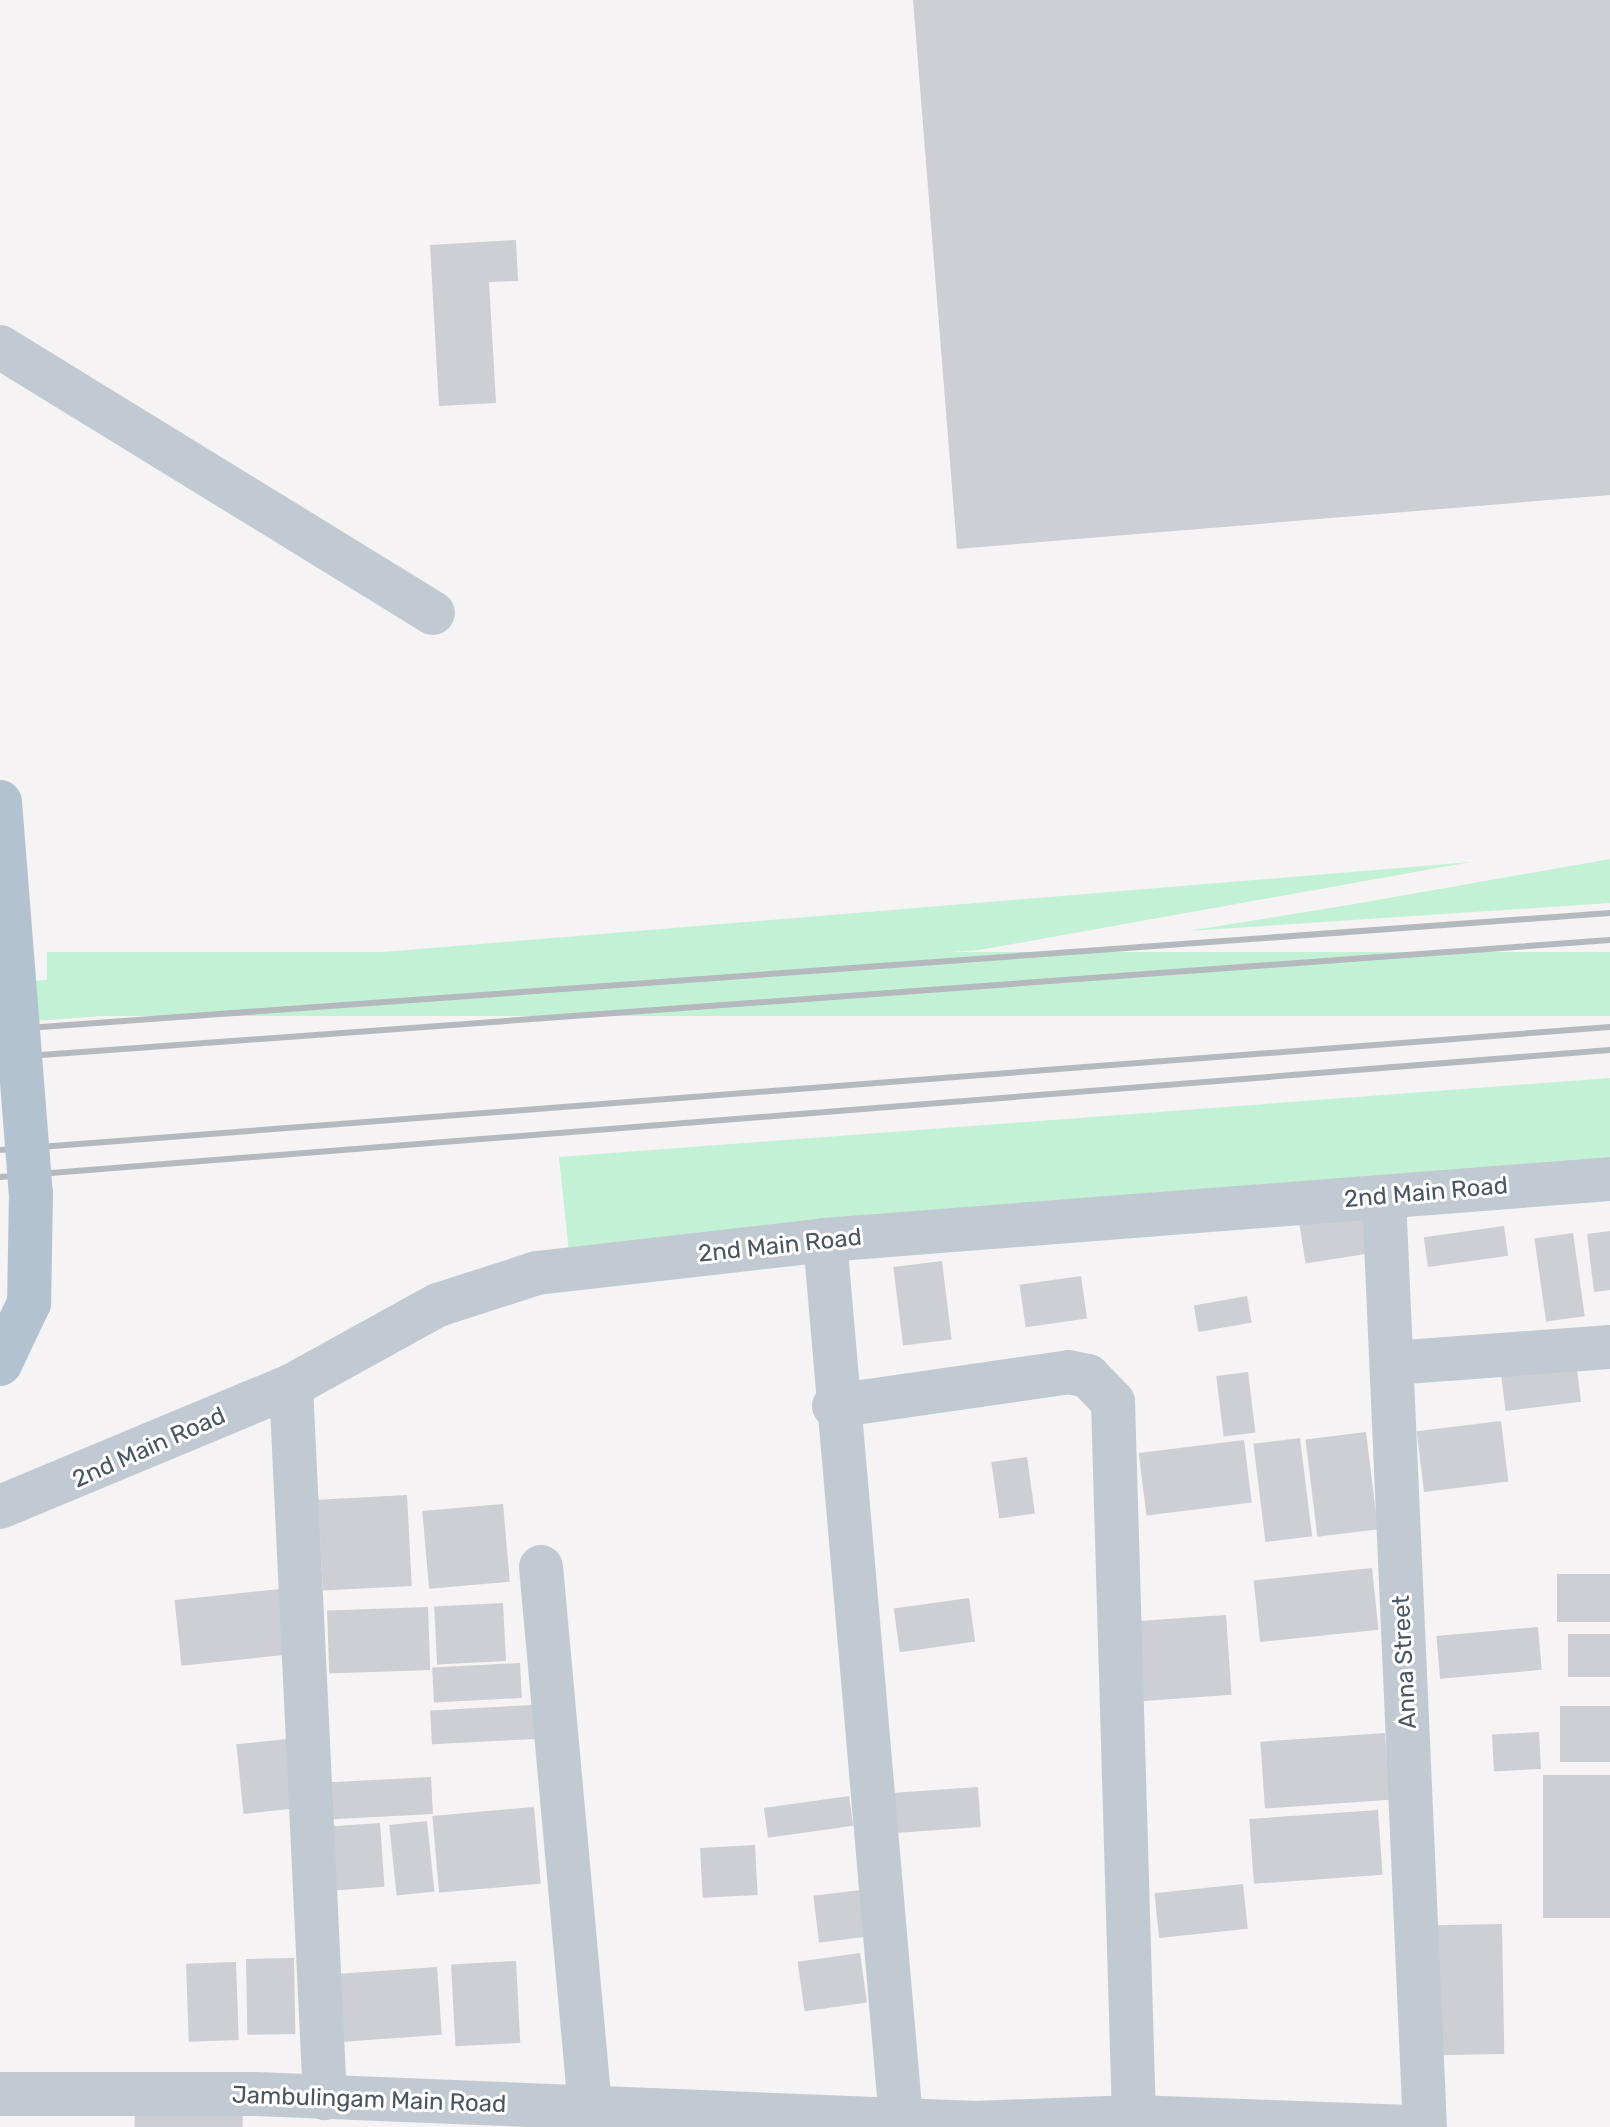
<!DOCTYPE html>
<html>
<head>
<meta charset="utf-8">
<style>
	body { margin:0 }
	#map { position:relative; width:1610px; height:2127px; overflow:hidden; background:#f5f3f3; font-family:Rubik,sans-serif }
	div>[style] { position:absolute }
	.green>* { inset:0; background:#c3f1d5; transform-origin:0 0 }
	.building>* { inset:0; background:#cdcfd5; transform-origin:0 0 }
	.minor>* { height:44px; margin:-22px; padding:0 22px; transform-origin:22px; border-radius:22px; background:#c1cad2 }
	.major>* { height:44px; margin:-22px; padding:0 22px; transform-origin:22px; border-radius:22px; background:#b3c2d1 }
	.rail>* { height:6px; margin:-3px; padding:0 3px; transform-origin:3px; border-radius:3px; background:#b5b8bd }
	.major-bridge>* { height:44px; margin:-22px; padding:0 22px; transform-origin:22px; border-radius:22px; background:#b3c2d1 }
	span { translate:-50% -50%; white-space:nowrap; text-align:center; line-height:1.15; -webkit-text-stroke:6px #fff; paint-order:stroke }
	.street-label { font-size:24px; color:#4a5661 }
</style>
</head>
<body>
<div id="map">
	<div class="green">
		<div style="clip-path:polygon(1610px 859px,1610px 903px,1188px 931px,1343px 906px)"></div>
		<div style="clip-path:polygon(1471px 862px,979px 950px,35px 1021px,33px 981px)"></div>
		<div style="left:1610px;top:952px;width:64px;height:1563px;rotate:90deg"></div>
		<div style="clip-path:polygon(1610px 1078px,1610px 1160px,569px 1253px,559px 1157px)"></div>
	</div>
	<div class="building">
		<div style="clip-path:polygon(913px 0,1610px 0,1610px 495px,957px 549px)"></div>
		<div style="clip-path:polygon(516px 240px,518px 281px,489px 282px,496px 403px,439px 406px,430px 245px)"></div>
		<div style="left:1368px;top:1210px;width:43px;height:70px;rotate:81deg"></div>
		<div style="left:1504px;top:1226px;width:30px;height:81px;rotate:82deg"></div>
		<div style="clip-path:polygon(1610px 1231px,1610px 1290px,1594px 1292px,1587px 1234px)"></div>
		<div style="left:1573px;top:1233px;width:84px;height:39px;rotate:82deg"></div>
		<div style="left:942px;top:1261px;width:79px;height:49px;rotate:83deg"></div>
		<div style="left:1081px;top:1276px;width:43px;height:62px;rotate:82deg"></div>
		<div style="left:1247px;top:1296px;width:27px;height:54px;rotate:80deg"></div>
		<div style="left:1576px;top:1361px;width:41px;height:76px;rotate:83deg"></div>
		<div style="left:1248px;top:1372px;width:61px;height:32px;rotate:83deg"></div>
		<div style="left:1501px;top:1421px;width:61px;height:85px;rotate:83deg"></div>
		<div style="left:1366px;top:1432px;width:98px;height:61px;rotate:83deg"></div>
		<div style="left:1300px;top:1438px;width:99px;height:47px;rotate:83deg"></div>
		<div style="left:1244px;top:1440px;width:63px;height:106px;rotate:83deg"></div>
		<div style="left:1027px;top:1457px;width:57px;height:36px;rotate:82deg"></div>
		<div style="left:407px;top:1495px;width:91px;height:89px;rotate:87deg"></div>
		<div style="left:503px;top:1504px;width:78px;height:81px;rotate:85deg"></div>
		<div style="left:1372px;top:1568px;width:62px;height:119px;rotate:84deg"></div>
		<div style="left:1610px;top:1574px;width:48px;height:53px;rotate:90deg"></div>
		<div style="left:280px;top:1589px;width:66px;height:106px;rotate:84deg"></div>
		<div style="left:969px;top:1598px;width:44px;height:76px;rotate:82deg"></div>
		<div style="left:503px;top:1603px;width:58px;height:69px;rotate:87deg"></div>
		<div style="left:428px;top:1607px;width:63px;height:101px;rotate:88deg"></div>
		<div style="left:1226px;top:1615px;width:80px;height:91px;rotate:86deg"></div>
		<div style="left:1538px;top:1627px;width:43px;height:102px;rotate:85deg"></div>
		<div style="left:1568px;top:1634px;width:42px;height:43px"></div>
		<div style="left:520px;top:1663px;width:35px;height:88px;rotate:87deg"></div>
		<div style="left:533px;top:1705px;width:34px;height:103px;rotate:87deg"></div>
		<div style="left:1610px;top:1706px;width:56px;height:50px;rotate:90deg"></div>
		<div style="left:1539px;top:1732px;width:37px;height:47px;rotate:87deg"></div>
		<div style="left:1385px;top:1733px;width:67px;height:125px;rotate:86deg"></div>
		<div style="left:287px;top:1739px;width:70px;height:51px;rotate:84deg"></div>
		<div style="left:1610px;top:1775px;width:143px;height:67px;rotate:90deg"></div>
		<div style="left:431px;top:1777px;width:37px;height:106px;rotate:87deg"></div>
		<div style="left:978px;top:1787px;width:40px;height:86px;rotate:86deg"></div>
		<div style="left:849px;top:1796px;width:30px;height:86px;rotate:82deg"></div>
		<div style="left:534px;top:1807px;width:77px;height:102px;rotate:85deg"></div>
		<div style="left:1378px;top:1810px;width:65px;height:129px;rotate:86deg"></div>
		<div style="left:427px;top:1821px;width:71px;height:38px;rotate:84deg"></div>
		<div style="left:380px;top:1823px;width:64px;height:48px;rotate:86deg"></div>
		<div style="left:755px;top:1845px;width:50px;height:55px;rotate:87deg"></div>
		<div style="left:1243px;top:1884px;width:45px;height:89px;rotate:84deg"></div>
		<div style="left:861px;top:1890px;width:47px;height:48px;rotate:83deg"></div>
		<div style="left:1502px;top:1924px;width:130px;height:68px;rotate:89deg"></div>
		<div style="left:860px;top:1953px;width:50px;height:63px;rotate:82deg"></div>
		<div style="left:294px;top:1958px;width:76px;height:48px;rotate:89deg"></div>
		<div style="left:516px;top:1961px;width:82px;height:65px;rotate:87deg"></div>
		<div style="left:236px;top:1962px;width:78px;height:50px;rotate:88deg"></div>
		<div style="left:437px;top:1967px;width:68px;height:105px;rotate:86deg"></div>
		<div style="left:135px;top:2102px;width:108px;height:25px;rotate:1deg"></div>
	</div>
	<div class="minor">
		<div style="left:0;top:347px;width:508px;rotate:31.56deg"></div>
		<div style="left:1384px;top:1197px;width:931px;rotate:87.48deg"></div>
		<div style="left:825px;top:1240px;width:883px;rotate:85.06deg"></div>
		<div style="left:1392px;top:1363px;width:219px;rotate:-4.2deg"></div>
		<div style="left:291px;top:1386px;width:713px;rotate:87.27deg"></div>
		<div style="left:834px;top:1406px;width:237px;rotate:-8.2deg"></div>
		<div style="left:1069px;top:1372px;width:19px;rotate:12deg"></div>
		<div style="left:1088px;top:1376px;width:36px;rotate:46deg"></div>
		<div style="left:1113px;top:1402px;width:715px;rotate:88.32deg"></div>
		<div style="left:0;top:1507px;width:315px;rotate:-22.6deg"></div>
		<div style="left:291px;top:1386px;width:168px;rotate:-28.9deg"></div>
		<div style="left:438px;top:1305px;width:104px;rotate:-17.9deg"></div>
		<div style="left:537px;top:1273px;width:290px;rotate:-6.5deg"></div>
		<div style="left:825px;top:1240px;width:787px;rotate:-4.44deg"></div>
		<div style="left:541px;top:1567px;width:543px;rotate:84.82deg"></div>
		<div style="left:0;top:2094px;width:256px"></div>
		<div style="left:256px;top:2094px;width:721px;rotate:2.31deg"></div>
		<div style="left:976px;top:2123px;width:158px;rotate:-2.2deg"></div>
		<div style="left:1134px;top:2117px;width:275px;rotate:2.1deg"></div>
	</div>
	<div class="major">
		<div style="left:0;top:1364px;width:68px;rotate:-64.6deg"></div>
	</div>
	<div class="rail">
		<div style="left:0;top:1030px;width:1614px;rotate:-4.16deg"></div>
		<div style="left:0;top:1058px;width:1614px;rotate:-4.19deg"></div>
		<div style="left:0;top:1150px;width:1615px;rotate:-4.37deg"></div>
		<div style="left:0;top:1177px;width:1615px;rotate:-4.51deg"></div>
	</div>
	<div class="major-bridge">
		<div style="left:0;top:802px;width:392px;rotate:85.5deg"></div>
		<div style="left:31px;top:1193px;width:110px;rotate:91deg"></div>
	</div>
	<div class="street-label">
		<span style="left:1426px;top:1193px;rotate:-5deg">2nd Main Road</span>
		<span style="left:780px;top:1246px;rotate:-6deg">2nd Main Road</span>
		<span style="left:149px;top:1448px;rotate:-24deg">2nd Main Road</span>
		<span style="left:1405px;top:1662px;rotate:-93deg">Anna Street</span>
		<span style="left:369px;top:2100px;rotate:2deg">Jambulingam Main Road</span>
	</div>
</div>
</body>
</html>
